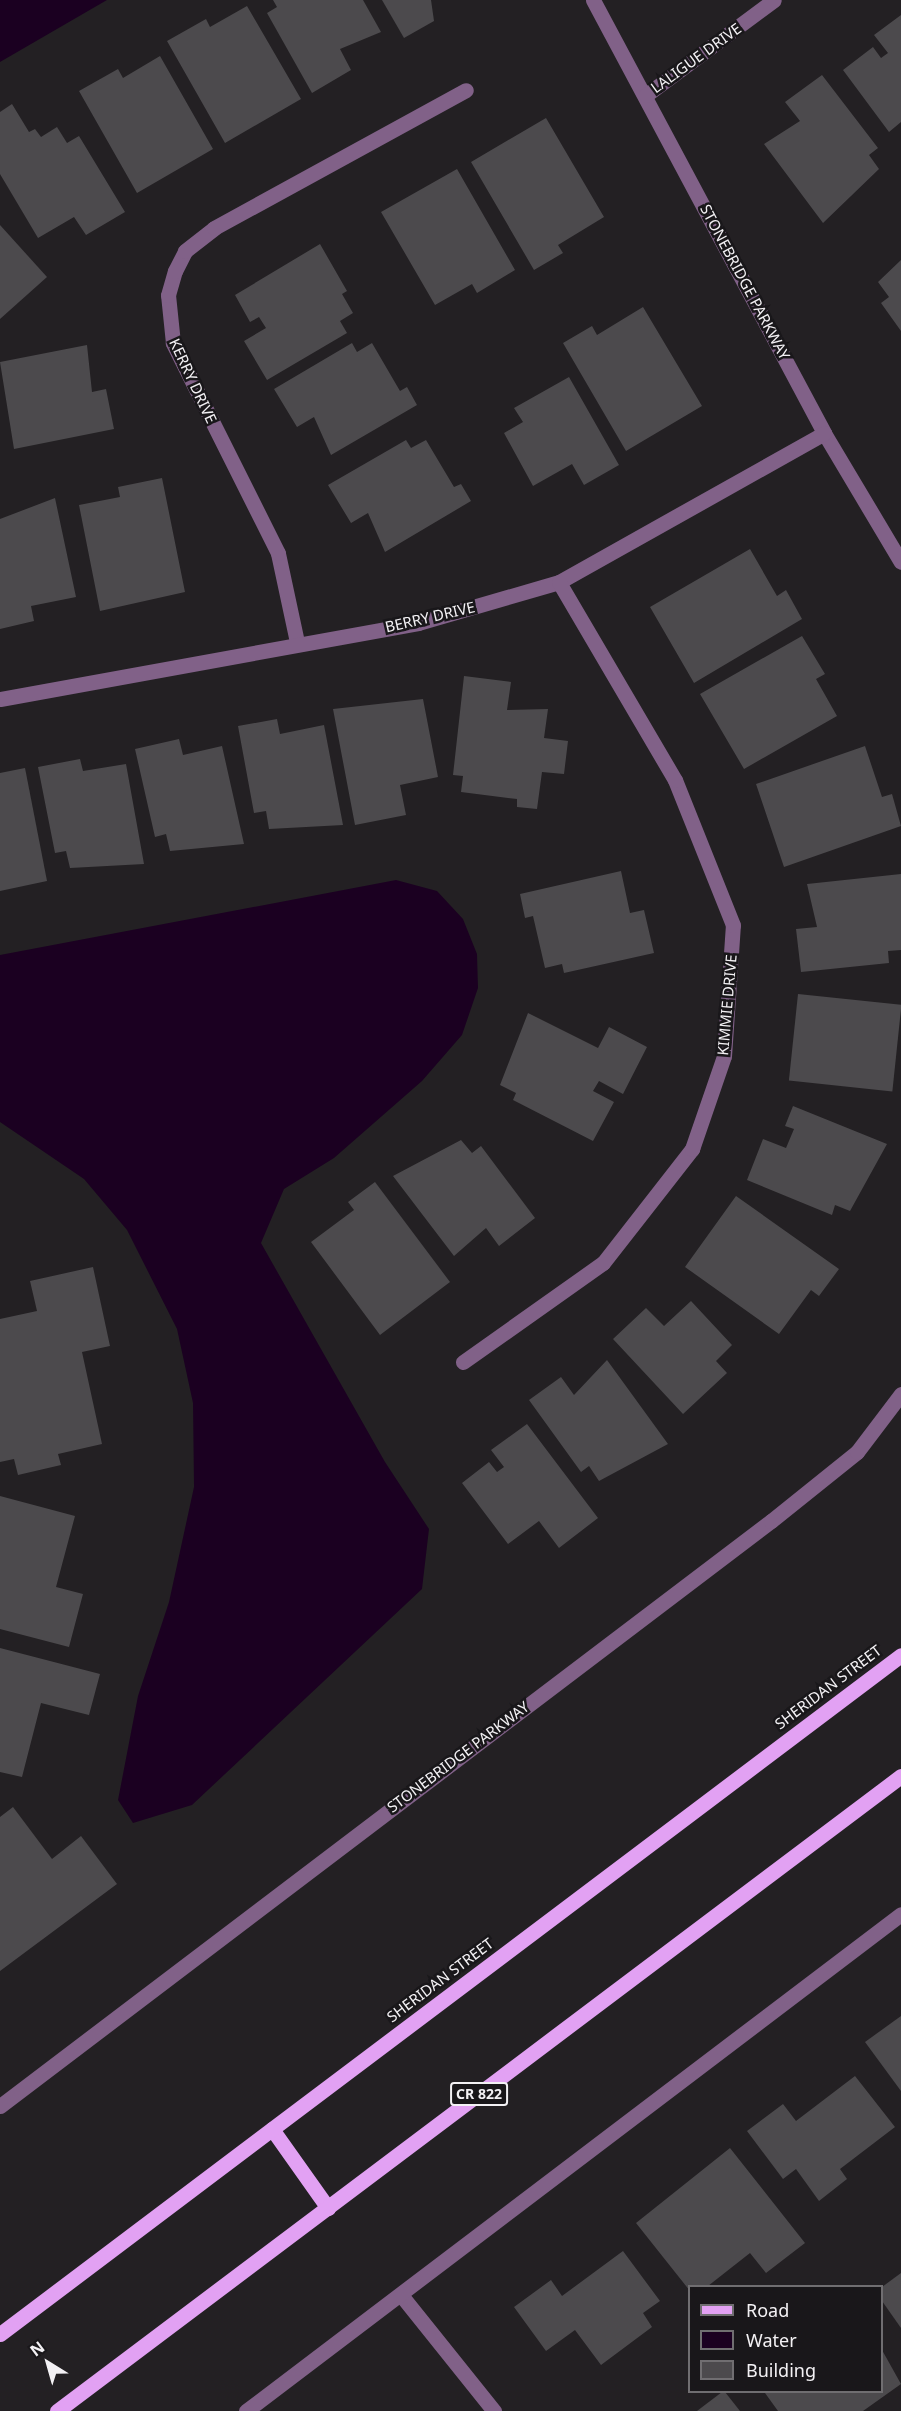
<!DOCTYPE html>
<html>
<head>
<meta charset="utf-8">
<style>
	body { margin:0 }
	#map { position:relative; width:901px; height:2411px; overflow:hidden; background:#232023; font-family:"Noto Sans",sans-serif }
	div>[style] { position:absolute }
	.water>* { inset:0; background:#1b0021 }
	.building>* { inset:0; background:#4c4a4d; transform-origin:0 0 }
	.minor>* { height:15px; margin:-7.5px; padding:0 7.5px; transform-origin:7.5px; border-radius:7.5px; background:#816188 }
	.major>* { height:15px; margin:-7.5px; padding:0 7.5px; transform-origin:7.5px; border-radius:7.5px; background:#e2a1f3 }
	span { translate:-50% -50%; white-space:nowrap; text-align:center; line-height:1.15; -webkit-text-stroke:5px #19171a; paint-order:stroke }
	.shield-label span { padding:2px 4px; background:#19171a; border:2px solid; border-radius:4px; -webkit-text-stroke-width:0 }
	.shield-label { font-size:14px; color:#f3f1f4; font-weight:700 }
	.street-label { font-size:15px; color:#f3f1f4 }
	.legend { position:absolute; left:688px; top:2285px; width:195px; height:108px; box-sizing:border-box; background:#19171a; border:2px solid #706e71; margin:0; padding:8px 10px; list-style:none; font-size:18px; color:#f3f1f4 }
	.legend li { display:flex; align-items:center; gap:12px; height:30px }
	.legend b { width:30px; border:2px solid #706e71 }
	.north { position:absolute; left:18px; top:2333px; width:60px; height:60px; -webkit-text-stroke:4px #19171a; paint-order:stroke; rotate:323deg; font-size:16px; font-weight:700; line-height:24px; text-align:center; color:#f3f1f4 }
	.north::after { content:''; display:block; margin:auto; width:21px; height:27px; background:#f3f1f4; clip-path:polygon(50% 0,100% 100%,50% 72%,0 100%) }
</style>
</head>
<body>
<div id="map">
	<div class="water">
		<div style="clip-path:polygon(0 0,107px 0,0 62px)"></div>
		<div style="clip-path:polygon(396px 880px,437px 891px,463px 919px,477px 954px,478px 988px,462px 1035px,422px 1081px,334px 1158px,284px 1189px,261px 1243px,385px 1462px,429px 1529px,422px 1589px,192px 1805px,133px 1823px,118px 1800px,138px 1696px,169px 1602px,194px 1487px,193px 1403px,177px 1329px,127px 1230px,84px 1179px,0 1122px,0 955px)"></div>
	</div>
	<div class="building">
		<div style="clip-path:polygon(273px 0,363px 0,381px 32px,340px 49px,351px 70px,312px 93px,267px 13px,277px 7px)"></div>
		<div style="clip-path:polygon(382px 0,431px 0,434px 21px,404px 38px)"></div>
		<div style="clip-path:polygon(247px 6px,301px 99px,225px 143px,167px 41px,206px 19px,210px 27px)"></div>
		<div style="clip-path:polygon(901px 15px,901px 122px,889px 132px,843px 70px,873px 47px,881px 58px,888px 53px,874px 35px)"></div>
		<div style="clip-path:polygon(160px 56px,213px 149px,137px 193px,79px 91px,118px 69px,123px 78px)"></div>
		<div style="clip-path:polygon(822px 75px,878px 148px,869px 155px,879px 169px,823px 223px,764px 144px,800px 121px,785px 102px)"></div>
		<div style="clip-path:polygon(12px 104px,29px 132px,35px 129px,41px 137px,57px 127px,67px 143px,79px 136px,125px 212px,86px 235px,74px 217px,38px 238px,0 174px,0 112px)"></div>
		<div style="clip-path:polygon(546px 118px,604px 217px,558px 245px,563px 253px,534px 270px,471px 162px)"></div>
		<div style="clip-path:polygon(457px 169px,515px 270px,477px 293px,472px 284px,435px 305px,381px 212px)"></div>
		<div style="clip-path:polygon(0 225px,47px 277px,0 319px)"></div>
		<div style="clip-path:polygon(320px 244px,347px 291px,342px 294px,353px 313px,340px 321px,347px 333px,267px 380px,244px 341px,266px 328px,259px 317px,250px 322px,235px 295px)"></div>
		<div style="clip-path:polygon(901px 260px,901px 331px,881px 303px,889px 297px,878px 282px)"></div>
		<div style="clip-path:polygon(643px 307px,702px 406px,626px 451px,563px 343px,592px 326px,597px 335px)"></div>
		<div style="clip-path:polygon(352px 343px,357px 352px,372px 343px,400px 391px,407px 387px,417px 405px,331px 455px,314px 417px,297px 427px,274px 389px)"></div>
		<div style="clip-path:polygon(87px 345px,92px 392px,106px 389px,114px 429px,14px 449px,0 362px)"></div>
		<div style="clip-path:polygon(569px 377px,619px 465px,584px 485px,572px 464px,533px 486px,504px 433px,523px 422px,514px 408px)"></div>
		<div style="clip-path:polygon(406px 440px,411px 448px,426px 440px,454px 487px,461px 484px,471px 501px,385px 552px,368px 513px,351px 523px,328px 485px)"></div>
		<div style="clip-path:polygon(162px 478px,185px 592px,100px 611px,79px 505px,120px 497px,118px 487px)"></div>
		<div style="clip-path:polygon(55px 498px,76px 597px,31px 606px,34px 621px,0 629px,0 519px)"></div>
		<div style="clip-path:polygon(750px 549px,777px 596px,786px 590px,802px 619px,694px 683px,650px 607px)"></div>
		<div style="clip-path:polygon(802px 636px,825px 674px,816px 679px,837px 716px,744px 769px,700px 694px)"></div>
		<div style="clip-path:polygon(464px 676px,511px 682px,507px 710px,548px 709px,544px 738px,568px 741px,564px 774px,542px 772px,537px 809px,517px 807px,517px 799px,461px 792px,463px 776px,453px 775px)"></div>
		<div style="clip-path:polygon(423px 699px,438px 777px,400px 785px,406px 815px,355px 825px,333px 709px)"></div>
		<div style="clip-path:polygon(277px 719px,280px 734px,324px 725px,343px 825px,269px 829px,266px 811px,254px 813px,238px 726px)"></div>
		<div style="clip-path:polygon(179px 739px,183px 755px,222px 746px,244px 844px,170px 851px,166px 834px,155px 837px,135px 749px)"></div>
		<div style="clip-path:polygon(865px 746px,882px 797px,892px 794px,901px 826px,784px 867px,756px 784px)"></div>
		<div style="clip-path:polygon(80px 759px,83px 771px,126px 764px,144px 864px,70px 868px,66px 851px,55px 853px,38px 767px)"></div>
		<div style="clip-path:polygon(25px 768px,47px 881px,0 891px,0 773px)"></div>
		<div style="clip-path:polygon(621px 871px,630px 913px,644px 910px,654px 953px,564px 973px,562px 964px,545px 968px,533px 916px,525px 918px,520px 894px)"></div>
		<div style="clip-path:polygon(901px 874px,901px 950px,888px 951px,889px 963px,801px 972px,796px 929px,817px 927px,807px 884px)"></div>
		<div style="left:798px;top:994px;width:104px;height:87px;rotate:6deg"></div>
		<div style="clip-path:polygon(528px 1013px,598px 1048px,609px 1027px,647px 1047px,623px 1094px,599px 1081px,593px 1091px,614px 1102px,593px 1141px,513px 1100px,516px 1093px,500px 1085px)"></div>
		<div style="clip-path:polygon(793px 1106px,887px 1144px,850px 1211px,835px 1205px,832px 1215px,747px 1180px,763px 1139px,786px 1148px,794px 1129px,785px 1126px)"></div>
		<div style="clip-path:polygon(461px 1140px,472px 1153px,481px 1146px,535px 1218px,499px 1246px,486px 1228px,454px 1256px,393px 1176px)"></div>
		<div style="clip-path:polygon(375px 1182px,450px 1282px,380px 1335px,311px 1242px,354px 1210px,348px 1202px)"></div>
		<div style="clip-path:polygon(736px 1196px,839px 1269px,819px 1296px,811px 1290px,779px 1334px,685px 1267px)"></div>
		<div style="clip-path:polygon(93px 1267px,110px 1346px,82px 1352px,102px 1444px,58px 1454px,61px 1465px,18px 1475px,14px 1459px,0 1462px,0 1319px,37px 1311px,30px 1281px)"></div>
		<div style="clip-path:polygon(691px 1301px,732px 1345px,716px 1361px,727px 1373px,683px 1414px,613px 1339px,646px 1308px,664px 1326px)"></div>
		<div style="clip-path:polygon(607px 1360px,668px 1444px,599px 1481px,589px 1466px,581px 1472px,529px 1400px,561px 1377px,574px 1395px)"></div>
		<div style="clip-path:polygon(527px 1424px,598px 1518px,559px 1548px,539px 1521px,508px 1544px,462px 1483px,489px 1462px,497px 1472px,504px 1467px,491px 1450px)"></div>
		<div style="clip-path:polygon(0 1496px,75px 1516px,56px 1587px,83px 1594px,69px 1647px,0 1629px)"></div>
		<div style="clip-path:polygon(0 1648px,100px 1674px,89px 1715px,41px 1703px,22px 1777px,0 1772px)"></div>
		<div style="clip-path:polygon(13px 1807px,52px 1859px,81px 1836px,117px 1884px,0 1971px,0 1817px)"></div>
		<div style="clip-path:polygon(901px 2016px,901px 2091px,865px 2042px)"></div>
		<div style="clip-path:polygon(855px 2076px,895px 2127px,840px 2169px,847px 2179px,819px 2201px,796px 2169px,783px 2179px,747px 2131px,783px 2104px,796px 2121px)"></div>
		<div style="clip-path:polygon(730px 2148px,805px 2243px,766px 2273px,750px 2253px,708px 2286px,690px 2286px,690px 2291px,636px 2223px)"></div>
		<div style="clip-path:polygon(623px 2251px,660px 2301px,643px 2313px,652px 2327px,601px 2365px,575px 2330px,546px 2351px,514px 2307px,551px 2280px,562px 2296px)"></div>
		<div style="clip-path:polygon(901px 2273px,901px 2328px,882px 2301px,882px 2287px)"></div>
		<div style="clip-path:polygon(882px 2350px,901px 2384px,863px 2411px,778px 2411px,765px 2393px,882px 2392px)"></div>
		<div style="clip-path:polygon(725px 2392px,740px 2411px,697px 2411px,722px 2392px)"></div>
	</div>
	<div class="minor">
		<div style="left:593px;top:0;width:491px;rotate:61.9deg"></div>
		<div style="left:824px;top:433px;width:150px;rotate:59.2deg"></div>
		<div style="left:646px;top:95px;width:159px;rotate:-36.6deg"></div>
		<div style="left:297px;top:642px;width:91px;rotate:-102.1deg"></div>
		<div style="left:278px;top:553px;width:235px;rotate:-116.6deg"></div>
		<div style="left:173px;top:343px;width:48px;rotate:-95.9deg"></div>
		<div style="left:168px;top:295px;width:25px;rotate:-74deg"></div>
		<div style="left:175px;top:271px;width:22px;rotate:-63deg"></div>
		<div style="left:185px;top:251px;width:37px;rotate:-38deg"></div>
		<div style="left:214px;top:228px;width:287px;rotate:-28.7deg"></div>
		<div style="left:0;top:699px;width:425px;rotate:-10.3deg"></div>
		<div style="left:418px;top:623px;width:147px;rotate:-16.2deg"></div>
		<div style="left:559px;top:582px;width:304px;rotate:-29.3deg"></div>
		<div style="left:463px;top:1362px;width:171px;rotate:-35.3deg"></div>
		<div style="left:603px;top:1263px;width:145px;rotate:-52deg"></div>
		<div style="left:692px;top:1149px;width:98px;rotate:-71deg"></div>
		<div style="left:724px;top:1056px;width:131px;rotate:-86.1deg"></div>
		<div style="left:733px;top:925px;width:156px;rotate:-111.8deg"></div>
		<div style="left:675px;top:780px;width:229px;rotate:-120.4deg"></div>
		<div style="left:0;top:2106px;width:968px;rotate:-37.19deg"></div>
		<div style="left:771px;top:1521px;width:110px;rotate:-38.7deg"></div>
		<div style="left:857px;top:1452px;width:73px;rotate:-52.8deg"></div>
		<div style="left:401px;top:2295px;width:149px;rotate:51.3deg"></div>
		<div style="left:246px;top:2411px;width:822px;rotate:-37.19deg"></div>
	</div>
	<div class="major">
		<div style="left:272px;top:2129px;width:97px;rotate:54.7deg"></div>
		<div style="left:0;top:2334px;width:1128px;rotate:-37deg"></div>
		<div style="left:57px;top:2411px;width:1056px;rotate:-36.96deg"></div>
	</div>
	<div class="shield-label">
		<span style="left:479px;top:2094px">CR 822</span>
	</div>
	<div class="street-label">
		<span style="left:696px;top:58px;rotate:-36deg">LALIGUE DRIVE</span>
		<span style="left:745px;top:282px;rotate:62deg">STONEBRIDGE PARKWAY</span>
		<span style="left:193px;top:381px;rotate:65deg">KERRY DRIVE</span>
		<span style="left:430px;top:617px;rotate:-13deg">BERRY DRIVE</span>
		<span style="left:727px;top:1005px;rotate:-85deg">KIMMIE DRIVE</span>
		<span style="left:828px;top:1687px;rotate:-37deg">SHERIDAN STREET</span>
		<span style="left:458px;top:1757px;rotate:-37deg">STONEBRIDGE PARKWAY</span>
		<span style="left:440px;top:1980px;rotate:-37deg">SHERIDAN STREET</span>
	</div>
	<ul class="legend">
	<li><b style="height:8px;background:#e2a1f3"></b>Road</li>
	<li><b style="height:16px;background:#1b0021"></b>Water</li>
	<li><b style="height:16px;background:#4c4a4d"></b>Building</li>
	</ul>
	<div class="north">N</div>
</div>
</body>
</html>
